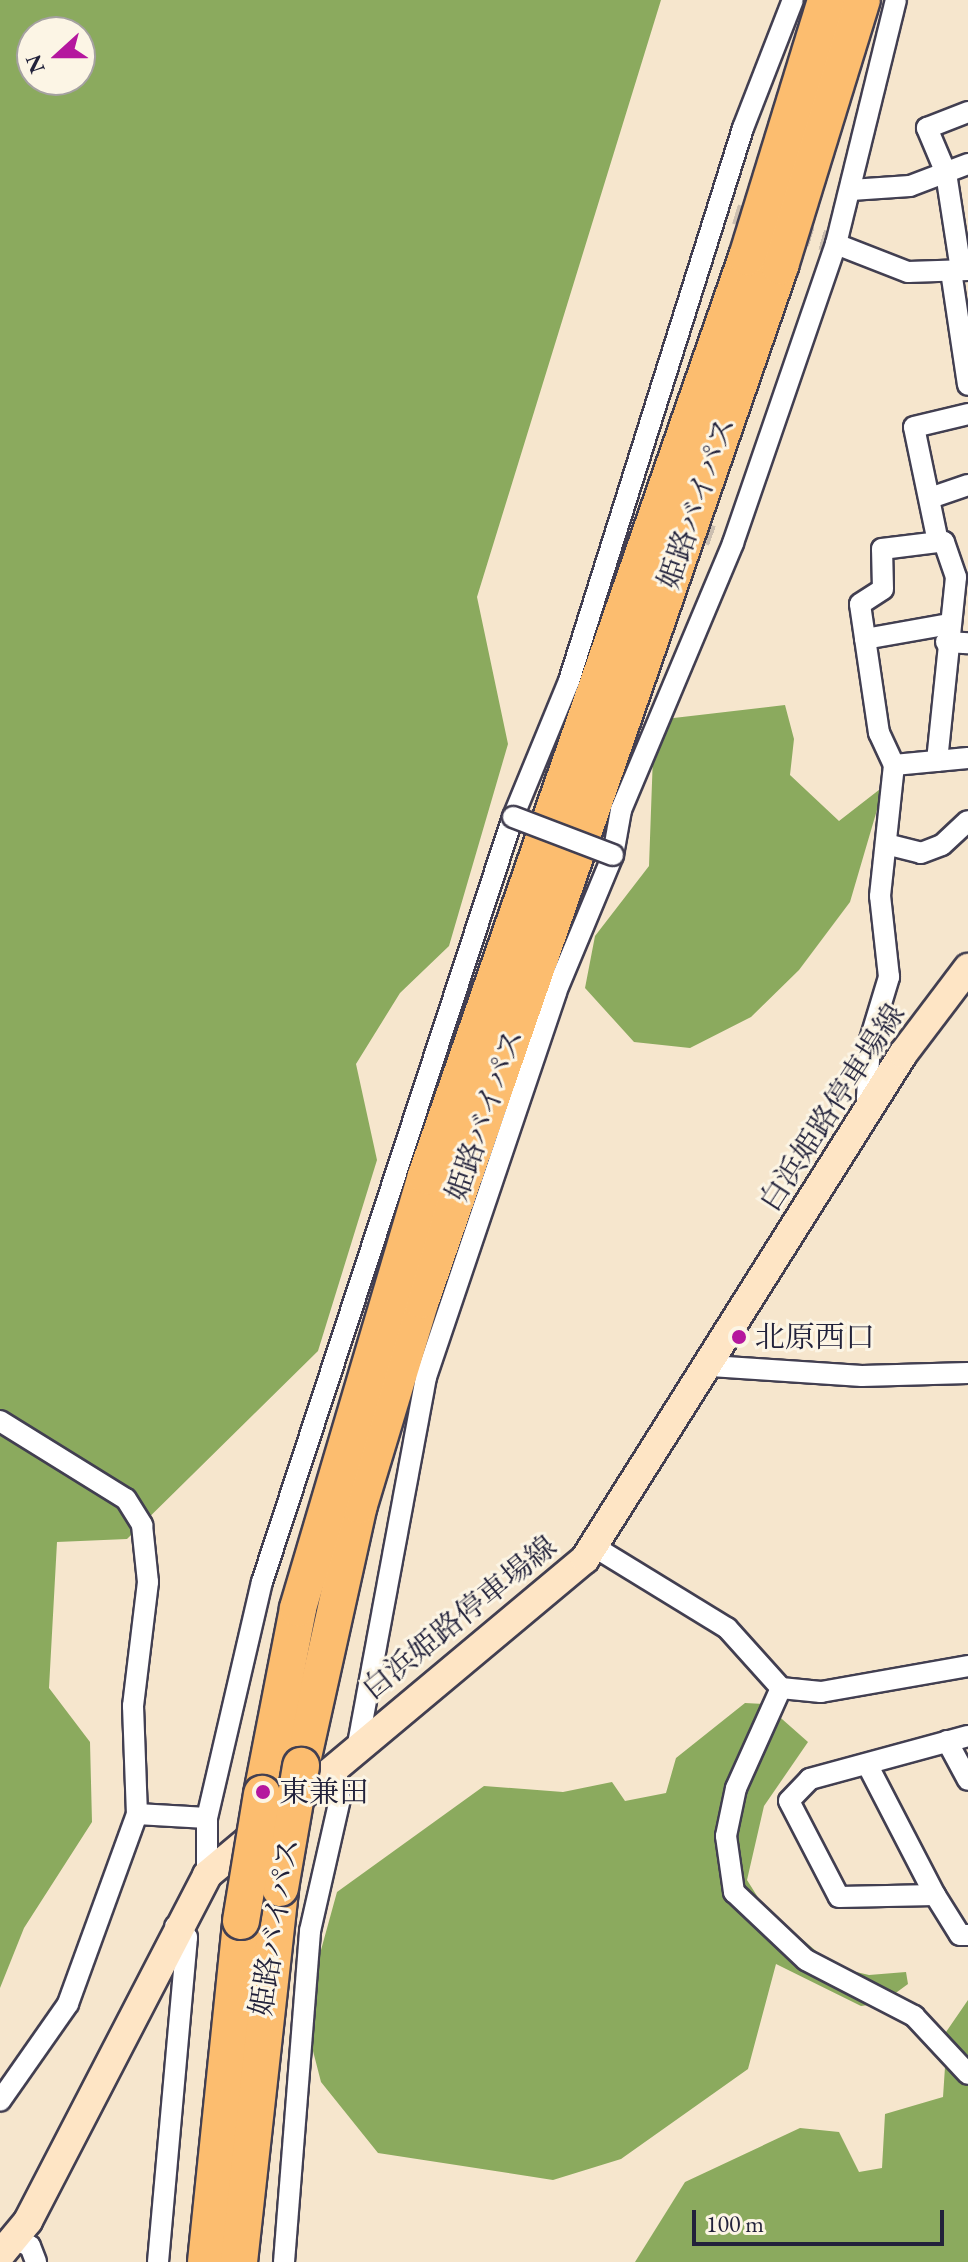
<!DOCTYPE html>
<html>
<head>
<meta charset="utf-8">
<style>
	body { margin:0 }
	#map { position:relative; width:968px; height:2262px; overflow:hidden; background:#f6e6cd; font-family:"EB Garamond","Noto Serif JP",serif }
	div>[style] { position:absolute }
	.forest>* { inset:0; background:#8baa5e }
	.minor-tunnel>* { height:20px; margin-top:-10px; transform-origin:0; background:repeating-linear-gradient(90deg,#ccbfb0 0 20px,transparent 0 30px) }
	.roads { filter:drop-shadow(2px 0 #423f51) drop-shadow(-2px 0 #423f51) drop-shadow(0 2px #423f51) drop-shadow(0 -2px #423f51) }
	.minor>* { height:20px; margin:-10px; padding:0 10px; transform-origin:10px; border-radius:10px; background:#fff }
	.secondary>* { height:28px; margin:-14px; padding:0 14px; transform-origin:14px; border-radius:14px; background:#fee5c5 }
	.motorway>* { height:36px; margin:-18px; padding:0 18px; transform-origin:18px; border-radius:18px; background:#fcbd6f }
	.bridges { filter:drop-shadow(2px 0 #423f51) drop-shadow(-2px 0 #423f51) drop-shadow(0 2px #423f51) drop-shadow(0 -2px #423f51) }
	.minor-bridge>* { height:20px; margin:-10px; padding:0 10px; transform-origin:10px; border-radius:10px; background:#fff }
	.motorway-bridge>* { height:36px; margin:-18px; padding:0 18px; transform-origin:18px; border-radius:18px; background:#fcbd6f }
	.dots>* { width:22px; height:22px; translate:-50% -50%; box-sizing:border-box; border:4px solid #fcf5e5; border-radius:50% }
	span { translate:-50% -50%; white-space:nowrap; text-align:center; line-height:1.15; -webkit-text-stroke:6px #fcf5e5; paint-order:stroke }
	.street-label { font-size:30px; color:#22223b }
	.poi-label { font-size:30px; color:#22223b }
	.left { translate:0 -50%; text-align:left }
	.north { position:absolute; left:16px; top:16px; width:80px; height:80px; box-sizing:border-box; background:#fcf5e5; border:2px solid #a5a1a1; border-radius:50%; rotate:249deg; font-size:22px; font-weight:700; line-height:32px; text-align:center; color:#22223b }
	.north::after { content:''; display:block; margin:auto; width:28px; height:36px; background:#b5179e; clip-path:polygon(50% 0,100% 100%,50% 72%,0 100%) }
	.scale { position:absolute; left:692px; top:2210px; width:252px; height:36px; box-sizing:border-box; border:4px solid #22223b; border-top:0; padding-left:10px; font-size:24px; line-height:28px; white-space:nowrap; color:#22223b; -webkit-text-stroke:6px #fcf5e5; paint-order:stroke }
</style>
</head>
<body>
<div id="map">
	<div class="forest">
		<div style="clip-path:polygon(evenodd,0 0,661px 0,477px 597px,508px 744px,449px 946px,400px 993px,356px 1064px,377px 1160px,318px 1351px,127px 1539px,57px 1542px,49px 1688px,90px 1742px,92px 1822px,24px 1928px,0 1988px,0 0,32px 32px,80px 32px,80px 80px,32px 80px,32px 32px)"></div>
		<div style="clip-path:polygon(785px 705px,794px 739px,790px 775px,839px 821px,884px 786px,850px 902px,799px 970px,751px 1017px,690px 1048px,634px 1042px,585px 988px,595px 936px,649px 866px,653px 755px,665px 719px)"></div>
		<div style="clip-path:polygon(745px 1703px,765px 1704px,808px 1742px,764px 1806px,747px 1880px,764px 1907px,835px 1967px,869px 1975px,906px 1972px,908px 1984px,882px 2003px,861px 2006px,776px 1964px,748px 2069px,621px 2159px,553px 2180px,378px 2153px,321px 2082px,313px 2051px,313px 1979px,337px 1892px,484px 1786px,563px 1792px,612px 1782px,625px 1801px,666px 1793px,676px 1758px)"></div>
		<div style="clip-path:polygon(968px 2000px,968px 2262px,635px 2262px,685px 2182px,800px 2128px,839px 2132px,859px 2172px,882px 2168px,885px 2114px,943px 2097px,945px 2067px,933px 2051px)"></div>
	</div>
	<div class="minor-tunnel">
		<div style="left:735px;top:214px;width:105px;rotate:16.5deg"></div>
		<div style="left:637px;top:509px;width:86px;rotate:19.7deg"></div>
	</div>
	<div class="roads">
		<div class="minor">
			<div style="left:851px;top:190px;width:59px;rotate:-3.9deg"></div>
			<div style="left:910px;top:186px;width:62px;rotate:-20.8deg"></div>
			<div style="left:836px;top:244px;width:77px;rotate:21.3deg"></div>
			<div style="left:908px;top:272px;width:60px;rotate:-1.9deg"></div>
			<div style="left:961px;top:270px;width:98px;rotate:-98.8deg"></div>
			<div style="left:946px;top:173px;width:49px;rotate:-112.9deg"></div>
			<div style="left:927px;top:128px;width:44px;rotate:-21.3deg"></div>
			<div style="left:951px;top:271px;width:115px;rotate:81.5deg"></div>
			<div style="left:933px;top:497px;width:37px;rotate:-19deg"></div>
			<div style="left:865px;top:639px;width:85px;rotate:-10.1deg"></div>
			<div style="left:946px;top:642px;width:22px;rotate:3deg"></div>
			<div style="left:937px;top:761px;width:185px;rotate:-84.1deg"></div>
			<div style="left:956px;top:577px;width:37px;rotate:-109deg"></div>
			<div style="left:944px;top:542px;width:6px;rotate:180deg"></div>
			<div style="left:894px;top:765px;width:74px;rotate:-5.4deg"></div>
			<div style="left:886px;top:844px;width:36px;rotate:14deg"></div>
			<div style="left:921px;top:853px;width:22px;rotate:-21deg"></div>
			<div style="left:942px;top:845px;width:35px;rotate:-43deg"></div>
			<div style="left:873px;top:1103px;width:8px;rotate:-140deg"></div>
			<div style="left:867px;top:1098px;width:58px;rotate:-87deg"></div>
			<div style="left:870px;top:1040px;width:66px;rotate:-73.2deg"></div>
			<div style="left:889px;top:977px;width:81px;rotate:-96.3deg"></div>
			<div style="left:880px;top:896px;width:132px;rotate:-83.9deg"></div>
			<div style="left:894px;top:765px;width:35px;rotate:-115deg"></div>
			<div style="left:879px;top:733px;width:130px;rotate:-98.4deg"></div>
			<div style="left:860px;top:604px;width:27px;rotate:-33deg"></div>
			<div style="left:883px;top:589px;width:40px;rotate:-91.4deg"></div>
			<div style="left:882px;top:549px;width:56px;rotate:-7.1deg"></div>
			<div style="left:938px;top:542px;width:117px;rotate:-101.8deg"></div>
			<div style="left:914px;top:427px;width:56px;rotate:-13.5deg"></div>
			<div style="left:711px;top:1366px;width:151px;rotate:3.8deg"></div>
			<div style="left:862px;top:1376px;width:106px;rotate:-1.6deg"></div>
			<div style="left:0;top:1421px;width:148px;rotate:31.8deg"></div>
			<div style="left:126px;top:1499px;width:31px;rotate:58deg"></div>
			<div style="left:142px;top:1525px;width:57px;rotate:84deg"></div>
			<div style="left:148px;top:1582px;width:125px;rotate:96.9deg"></div>
			<div style="left:133px;top:1706px;width:108px;rotate:87.9deg"></div>
			<div style="left:137px;top:1814px;width:202px;rotate:110deg"></div>
			<div style="left:68px;top:2004px;width:118px;rotate:125deg"></div>
			<div style="left:593px;top:1546px;width:157px;rotate:31.5deg"></div>
			<div style="left:727px;top:1628px;width:81px;rotate:48deg"></div>
			<div style="left:781px;top:1688px;width:40px;rotate:5.7deg"></div>
			<div style="left:821px;top:1692px;width:149px;rotate:-10deg"></div>
			<div style="left:781px;top:1688px;width:110px;rotate:114.2deg"></div>
			<div style="left:736px;top:1788px;width:49px;rotate:101.8deg"></div>
			<div style="left:726px;top:1836px;width:57px;rotate:81.9deg"></div>
			<div style="left:734px;top:1892px;width:99px;rotate:43.4deg"></div>
			<div style="left:806px;top:1960px;width:122px;rotate:27.4deg"></div>
			<div style="left:914px;top:2016px;width:79px;rotate:47deg"></div>
			<div style="left:968px;top:1736px;width:164px;rotate:164.8deg"></div>
			<div style="left:810px;top:1779px;width:30px;rotate:134deg"></div>
			<div style="left:789px;top:1801px;width:108px;rotate:62.5deg"></div>
			<div style="left:839px;top:1897px;width:96px;rotate:-1.2deg"></div>
			<div style="left:935px;top:1895px;width:47px;rotate:58deg"></div>
			<div style="left:960px;top:1935px;width:8px"></div>
			<div style="left:947px;top:1741px;width:44px;rotate:61.7deg"></div>
			<div style="left:358px;top:1744px;width:373px;rotate:-79.5deg"></div>
			<div style="left:426px;top:1377px;width:406px;rotate:-71.3deg"></div>
			<div style="left:556px;top:992px;width:148px;rotate:-67.4deg"></div>
			<div style="left:613px;top:855px;width:46px;rotate:-79.9deg"></div>
			<div style="left:621px;top:810px;width:290px;rotate:-67.2deg"></div>
			<div style="left:733px;top:543px;width:316px;rotate:-71deg"></div>
			<div style="left:836px;top:244px;width:251px;rotate:-76.2deg"></div>
			<div style="left:867px;top:1764px;width:148px;rotate:62.6deg"></div>
			<div style="left:137px;top:1814px;width:70px;rotate:3.3deg"></div>
			<div style="left:207px;top:1875px;width:57px;rotate:-90deg"></div>
			<div style="left:207px;top:1818px;width:242px;rotate:-76.9deg"></div>
			<div style="left:262px;top:1582px;width:805px;rotate:-71.84deg"></div>
			<div style="left:513px;top:817px;width:147px;rotate:-67.6deg"></div>
			<div style="left:569px;top:681px;width:580px;rotate:-72.53deg"></div>
			<div style="left:743px;top:128px;width:137px;rotate:-68.7deg"></div>
			<div style="left:15px;top:2240px;width:16px;rotate:22deg"></div>
			<div style="left:30px;top:2246px;width:17px;rotate:69deg"></div>
			<div style="left:158px;top:2262px;width:326px;rotate:-84.9deg"></div>
			<div style="left:187px;top:1937px;width:16px;rotate:-137deg"></div>
			<div style="left:284px;top:2262px;width:332px;rotate:-85.5deg"></div>
			<div style="left:310px;top:1931px;width:135px;rotate:-77.2deg"></div>
			<div style="left:340px;top:1799px;width:35px;rotate:-98deg"></div>
		</div>
		<div class="secondary">
			<div style="left:0;top:2255px;width:44px;rotate:-50.5deg"></div>
			<div style="left:28px;top:2221px;width:390px;rotate:-62.6deg"></div>
			<div style="left:207px;top:1875px;width:493px;rotate:-39.9deg"></div>
			<div style="left:585px;top:1559px;width:597px;rotate:-57.8deg"></div>
			<div style="left:903px;top:1054px;width:108px;rotate:-52.9deg"></div>
		</div>
		<div class="motorway">
			<div style="left:301px;top:1766px;width:267px;rotate:-77.5deg"></div>
			<div style="left:359px;top:1505px;width:214px;rotate:-73.2deg"></div>
			<div style="left:421px;top:1300px;width:1095px;rotate:-70.85deg"></div>
			<div style="left:780px;top:266px;width:278px;rotate:-72.9deg"></div>
			<div style="left:262px;top:1794px;width:189px;rotate:-79deg"></div>
			<div style="left:298px;top:1608px;width:451px;rotate:-73.5deg"></div>
			<div style="left:426px;top:1176px;width:973px;rotate:-70.75deg"></div>
			<div style="left:747px;top:257px;width:269px;rotate:-72.9deg"></div>
			<div style="left:206px;top:2262px;width:343px;rotate:-84.1deg"></div>
			<div style="left:239px;top:2262px;width:376px;rotate:-83.7deg"></div>
		</div>
	</div>
	<div class="bridges">
		<div class="minor-bridge">
			<div style="left:513px;top:817px;width:107px;rotate:20.8deg"></div>
		</div>
		<div class="motorway-bridge">
			<div style="left:280px;top:1888px;width:124px;rotate:-80.2deg"></div>
			<div style="left:241px;top:1921px;width:129px;rotate:-80.6deg"></div>
		</div>
	</div>
	<div class="dots">
		<div style="left:739px;top:1337px;background:#b5179e"></div>
		<div style="left:263px;top:1792px;background:#b5179e"></div>
	</div>
	<div class="street-label">
		<span style="left:697px;top:503px;rotate:-71deg">姫路バイパス</span>
		<span style="left:832px;top:1108px;rotate:-57deg">白浜姫路停車場線</span>
		<span style="left:485px;top:1115px;rotate:-71deg">姫路バイパス</span>
		<span style="left:459px;top:1618px;rotate:-39deg">白浜姫路停車場線</span>
		<span style="left:275px;top:1927px;rotate:-81deg">姫路バイパス</span>
	</div>
	<div class="poi-label">
		<span class="left" style="left:755px;top:1337px">北原西口</span>
		<span class="left" style="left:279px;top:1792px">東兼田</span>
	</div>
	<div class="north">N</div>
	<div class="scale">100 m</div>
</div>
</body>
</html>
